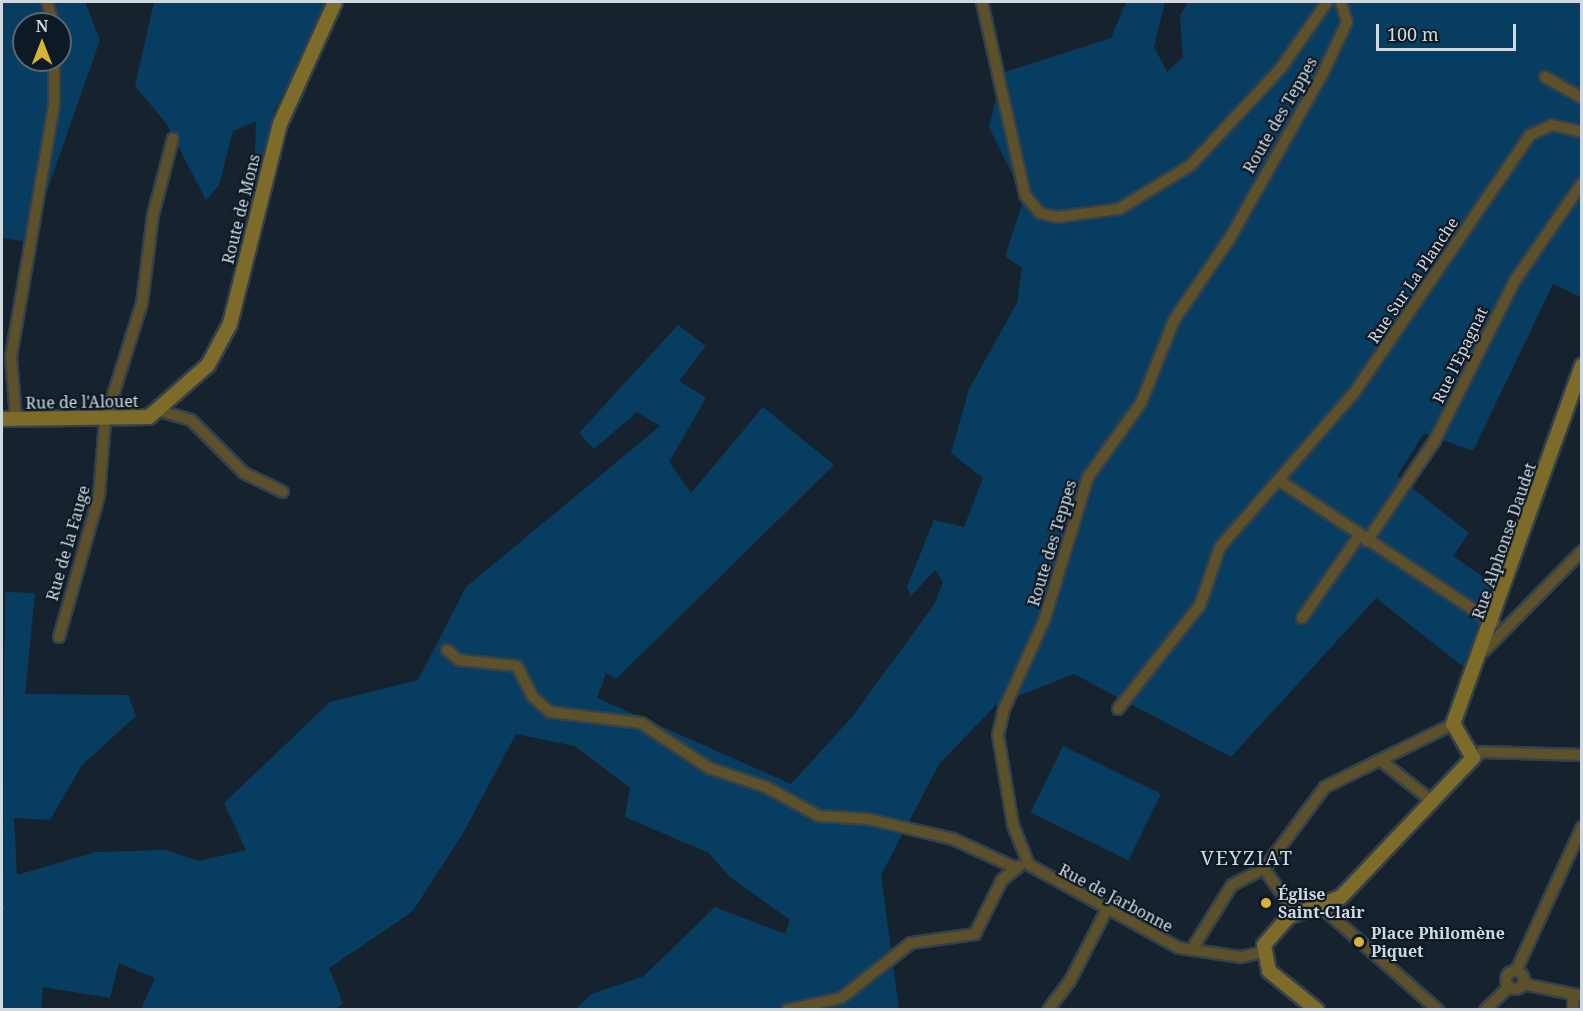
<!DOCTYPE html>
<html>
<head>
<meta charset="utf-8">
<style>
	body { margin:0 }
	#map { position:relative; width:1583px; height:1011px; overflow:hidden; background:#16232e; font-family:"Noto Serif",serif }
	div>[style] { position:absolute }
	.green>* { inset:0; background:#083d62; transform-origin:0 0 }
	.stream>* { height:3px; margin:-1.5px; padding:0 1.5px; transform-origin:1.5px; border-radius:1.5px; background:#105383 }
	.roads { filter:drop-shadow(2px 0 #34404a) drop-shadow(-2px 0 #34404a) drop-shadow(0 2px #34404a) drop-shadow(0 -2px #34404a) }
	.street>* { height:10px; margin:-5px; padding:0 5px; transform-origin:5px; border-radius:5px; background:#5c512a }
	.street>.ring { margin:-5px; padding:0; box-sizing:content-box; background:none; border:10px solid #5c512a; border-radius:50% }
	.secondary>* { height:14px; margin:-7px; padding:0 7px; transform-origin:7px; border-radius:7px; background:#7d6b2a }
	.dots>* { width:16px; height:16px; translate:-50% -50%; box-sizing:border-box; border:3px solid #0d1924; border-radius:50% }
	span { translate:-50% -50%; white-space:nowrap; text-align:center; line-height:1.15; -webkit-text-stroke:4.5px #0d1924; paint-order:stroke }
	.street-label { font-size:16px; color:#d0d8e0 }
	.poi-label { font-size:16px; color:#d0d8e0; font-weight:700 }
	.left { translate:0 -50%; text-align:left }
	.quarter-label { font-size:20px; color:#d0d8e0; letter-spacing:1.5px }
	.frame { position:absolute; inset:0; border:3px solid #d0d8e0; pointer-events:none }
	.north { position:absolute; left:12px; top:12px; width:60px; height:60px; box-sizing:border-box; background:#0d1924; border:2px solid #5b656f; border-radius:50%; rotate:0deg; font-size:16px; font-weight:700; line-height:24px; text-align:center; color:#d0d8e0 }
	.north::after { content:''; display:block; margin:auto; width:21px; height:27px; background:#d7b434; clip-path:polygon(50% 0,100% 100%,50% 72%,0 100%) }
	.scale { position:absolute; left:1376px; top:24px; width:140px; height:27px; box-sizing:border-box; border:3px solid #d0d8e0; border-top:0; padding-left:8px; font-size:18px; line-height:21px; white-space:nowrap; color:#d0d8e0; -webkit-text-stroke:4px #0d1924; paint-order:stroke }
</style>
</head>
<body>
<div id="map">
	<div class="green">
		<div style="clip-path:polygon(evenodd,2px 2px,85px 2px,100px 40px,29px 242px,2px 238px,2px 2px,24px 24px,60px 24px,60px 60px,24px 60px,24px 24px)"></div>
		<div style="clip-path:polygon(154px 2px,325px 2px,315px 37px,274px 110px,265px 155px,255px 154px,256px 121px,233px 131px,219px 185px,206px 200px,166px 123px,135px 86px)"></div>
		<div style="clip-path:polygon(1126px 2px,1165px 2px,1154px 47px,1167px 72px,1183px 57px,1180px 16px,1188px 2px,1581px 2px,1581px 297px,1553px 284px,1473px 451px,1424px 433px,1397px 476px,1469px 533px,1453px 556px,1497px 587px,1470px 672px,1376px 598px,1231px 757px,1074px 674px,996px 705px,939px 764px,881px 875px,899px 1009px,575px 1009px,592px 994px,644px 976px,715px 907px,785px 934px,790px 920px,730px 877px,709px 853px,625px 817px,630px 788px,575px 746px,516px 734px,462px 835px,412px 912px,329px 968px,343px 1003px,336px 1009px,141px 1009px,155px 978px,119px 963px,110px 998px,43px 987px,41px 1009px,2px 1010px,5px 592px,35px 593px,25px 694px,128px 695px,136px 716px,82px 765px,50px 820px,14px 818px,17px 875px,96px 852px,166px 850px,199px 861px,246px 850px,224px 803px,330px 702px,418px 680px,466px 587px,660px 426px,637px 412px,594px 449px,579px 433px,678px 325px,706px 346px,679px 381px,706px 398px,669px 462px,691px 493px,763px 407px,834px 465px,616px 679px,606px 673px,597px 698px,791px 784px,852px 717px,934px 605px,943px 582px,935px 570px,911px 596px,907px 587px,934px 520px,964px 527px,983px 478px,951px 453px,969px 389px,1017px 303px,1022px 268px,1005px 256px,1024px 198px,989px 127px,1002px 73px,1111px 38px)"></div>
		<div style="left:1063px;top:746px;width:109px;height:74px;rotate:26deg"></div>
	</div>
	<div class="stream">
		<div style="left:2px;top:908px;width:1px;rotate:-90deg"></div>
	</div>
	<div class="roads">
		<div class="street">
			<div style="left:47px;top:2px;width:23px;rotate:72deg"></div>
			<div style="left:982px;top:2px;width:198px;rotate:77.4deg"></div>
			<div style="left:1025px;top:195px;width:23px;rotate:50deg"></div>
			<div style="left:1040px;top:213px;width:18px;rotate:13deg"></div>
			<div style="left:1058px;top:217px;width:62px;rotate:-7.5deg"></div>
			<div style="left:1119px;top:209px;width:84px;rotate:-31.4deg"></div>
			<div style="left:1191px;top:165px;width:132px;rotate:-47.1deg"></div>
			<div style="left:1281px;top:68px;width:80px;rotate:-55.1deg"></div>
			<div style="left:1545px;top:77px;width:43px;rotate:29.6deg"></div>
			<div style="left:160px;top:411px;width:32px;rotate:16deg"></div>
			<div style="left:191px;top:420px;width:75px;rotate:45deg"></div>
			<div style="left:244px;top:473px;width:43px;rotate:26deg"></div>
			<div style="left:16px;top:419px;width:62px;rotate:-94.6deg"></div>
			<div style="left:11px;top:357px;width:256px;rotate:-80.3deg"></div>
			<div style="left:54px;top:105px;width:45px;rotate:-90deg"></div>
			<div style="left:1280px;top:481px;width:257px;rotate:33.6deg"></div>
			<div style="left:1367px;top:541px;width:122px;rotate:-56deg"></div>
			<div style="left:1435px;top:440px;width:177px;rotate:-63.4deg"></div>
			<div style="left:1514px;top:282px;width:120px;rotate:-55.5deg"></div>
			<div style="left:1302px;top:618px;width:100px;rotate:-55.2deg"></div>
			<div style="left:59px;top:637px;width:147px;rotate:-74.2deg"></div>
			<div style="left:99px;top:496px;width:75px;rotate:-85.4deg"></div>
			<div style="left:105px;top:421px;width:124px;rotate:-72.6deg"></div>
			<div style="left:142px;top:303px;width:89px;rotate:-82.9deg"></div>
			<div style="left:153px;top:215px;width:79px;rotate:-75.3deg"></div>
			<div style="left:447px;top:650px;width:16px;rotate:40deg"></div>
			<div style="left:459px;top:660px;width:58px;rotate:5.9deg"></div>
			<div style="left:517px;top:666px;width:34px;rotate:63deg"></div>
			<div style="left:532px;top:696px;width:24px;rotate:42deg"></div>
			<div style="left:550px;top:712px;width:92px;rotate:6.9deg"></div>
			<div style="left:641px;top:723px;width:82px;rotate:33.5deg"></div>
			<div style="left:709px;top:768px;width:60px;rotate:18.4deg"></div>
			<div style="left:766px;top:787px;width:60px;rotate:28.7deg"></div>
			<div style="left:819px;top:816px;width:49px;rotate:3.5deg"></div>
			<div style="left:868px;top:819px;width:87px;rotate:13.2deg"></div>
			<div style="left:953px;top:839px;width:67px;rotate:24.7deg"></div>
			<div style="left:1484px;top:651px;width:140px;rotate:-45.6deg"></div>
			<div style="left:1118px;top:709px;width:132px;rotate:-51.7deg"></div>
			<div style="left:1200px;top:605px;width:61px;rotate:-71deg"></div>
			<div style="left:1220px;top:547px;width:204px;rotate:-49deg"></div>
			<div style="left:1354px;top:393px;width:312px;rotate:-55.7deg"></div>
			<div style="left:1530px;top:135px;width:24px;rotate:-24deg"></div>
			<div style="left:1552px;top:125px;width:31px;rotate:13deg"></div>
			<div style="left:1473px;top:758px;width:11px;rotate:-34deg"></div>
			<div style="left:1482px;top:752px;width:100px;rotate:1.7deg"></div>
			<div style="left:1384px;top:763px;width:61px;rotate:38.4deg"></div>
			<div style="left:1264px;top:869px;width:102px;rotate:-53.4deg"></div>
			<div style="left:1325px;top:787px;width:143px;rotate:-26.2deg"></div>
			<div style="left:1264px;top:869px;width:54px;rotate:54deg"></div>
			<div style="left:1319px;top:905px;width:159px;rotate:41.4deg"></div>
			<div style="left:1192px;top:949px;width:75px;rotate:-58deg"></div>
			<div style="left:1232px;top:885px;width:36px;rotate:-27deg"></div>
			<div style="left:1263px;top:952px;width:23px;rotate:167deg"></div>
			<div style="left:1241px;top:957px;width:63px;rotate:-171.7deg"></div>
			<div style="left:1179px;top:948px;width:171px;rotate:-151deg"></div>
			<div style="left:1029px;top:865px;width:43px;rotate:-111.8deg"></div>
			<div style="left:1013px;top:825px;width:91px;rotate:-99.5deg"></div>
			<div style="left:998px;top:735px;width:27px;rotate:-77deg"></div>
			<div style="left:1004px;top:709px;width:97px;rotate:-65.6deg"></div>
			<div style="left:1044px;top:621px;width:151px;rotate:-73deg"></div>
			<div style="left:1088px;top:477px;width:91px;rotate:-54.4deg"></div>
			<div style="left:1141px;top:403px;width:89px;rotate:-68.3deg"></div>
			<div style="left:1174px;top:320px;width:99px;rotate:-55.7deg"></div>
			<div style="left:1230px;top:238px;width:189px;rotate:-60.6deg"></div>
			<div style="left:1323px;top:73px;width:56px;rotate:-64.8deg"></div>
			<div style="left:1347px;top:22px;width:21px;rotate:-107deg"></div>
			<div style="left:1516px;top:971px;width:158px;rotate:-65.4deg"></div>
			<div class="ring" style="left:1506px;top:971px;width:8px;height:8px"></div>
			<div style="left:1523px;top:984px;width:60px;rotate:11.5deg"></div>
			<div style="left:787px;top:1010px;width:55px;rotate:-12.5deg"></div>
			<div style="left:841px;top:998px;width:89px;rotate:-38.2deg"></div>
			<div style="left:911px;top:943px;width:65px;rotate:-8deg"></div>
			<div style="left:975px;top:934px;width:60px;rotate:-63.4deg"></div>
			<div style="left:1002px;top:880px;width:22px;rotate:-39deg"></div>
			<div style="left:1048px;top:1010px;width:36px;rotate:-53deg"></div>
			<div style="left:1070px;top:981px;width:81px;rotate:-62.8deg"></div>
			<div style="left:1485px;top:1010px;width:33px;rotate:-44deg"></div>
			<div style="left:1573px;top:1010px;width:14px;rotate:-90deg"></div>
		</div>
		<div class="secondary">
			<div style="left:2px;top:419px;width:147px;rotate:-0.8deg"></div>
			<div style="left:149px;top:417px;width:79px;rotate:-41.4deg"></div>
			<div style="left:208px;top:365px;width:47px;rotate:-61.8deg"></div>
			<div style="left:230px;top:324px;width:206px;rotate:-76deg"></div>
			<div style="left:280px;top:124px;width:134px;rotate:-65.7deg"></div>
			<div style="left:1317px;top:1010px;width:62px;rotate:-140.9deg"></div>
			<div style="left:1269px;top:971px;width:26px;rotate:-101deg"></div>
			<div style="left:1264px;top:945px;width:37px;rotate:-49deg"></div>
			<div style="left:1288px;top:917px;width:57px;rotate:-20.7deg"></div>
			<div style="left:1341px;top:897px;width:192px;rotate:-46.5deg"></div>
			<div style="left:1473px;top:758px;width:39px;rotate:-120deg"></div>
			<div style="left:1453px;top:724px;width:381px;rotate:-70.2deg"></div>
		</div>
	</div>
	<div class="dots">
		<div style="left:1266px;top:903px;background:#d7b434"></div>
		<div style="left:1359px;top:942px;background:#d7b434"></div>
	</div>
	<div class="street-label">
		<span style="left:1280px;top:115px;rotate:-60deg">Route des Teppes</span>
		<span style="left:241px;top:209px;rotate:-76deg">Route de Mons</span>
		<span style="left:1413px;top:280px;rotate:-56deg">Rue Sur La Planche</span>
		<span style="left:1460px;top:355px;rotate:-64deg">Rue l'Epagnat</span>
		<span style="left:82px;top:402px;rotate:-1deg">Rue de l'Alouet</span>
		<span style="left:1504px;top:541px;rotate:-71deg">Rue Alphonse Daudet</span>
		<span style="left:68px;top:543px;rotate:-74deg">Rue de la Fauge</span>
		<span style="left:1052px;top:543px;rotate:-73deg">Route des Teppes</span>
		<span style="left:1116px;top:898px;rotate:28deg">Rue de Jarbonne</span>
	</div>
	<div class="poi-label">
		<span class="left" style="left:1278px;top:903px">Église<br>Saint-Clair</span>
		<span class="left" style="left:1371px;top:942px">Place Philomène<br>Piquet</span>
	</div>
	<div class="quarter-label">
		<span style="left:1247px;top:857px">VEYZIAT</span>
	</div>
	<div class="frame"></div>
	<div class="north">N</div>
	<div class="scale">100 m</div>
</div>
</body>
</html>
